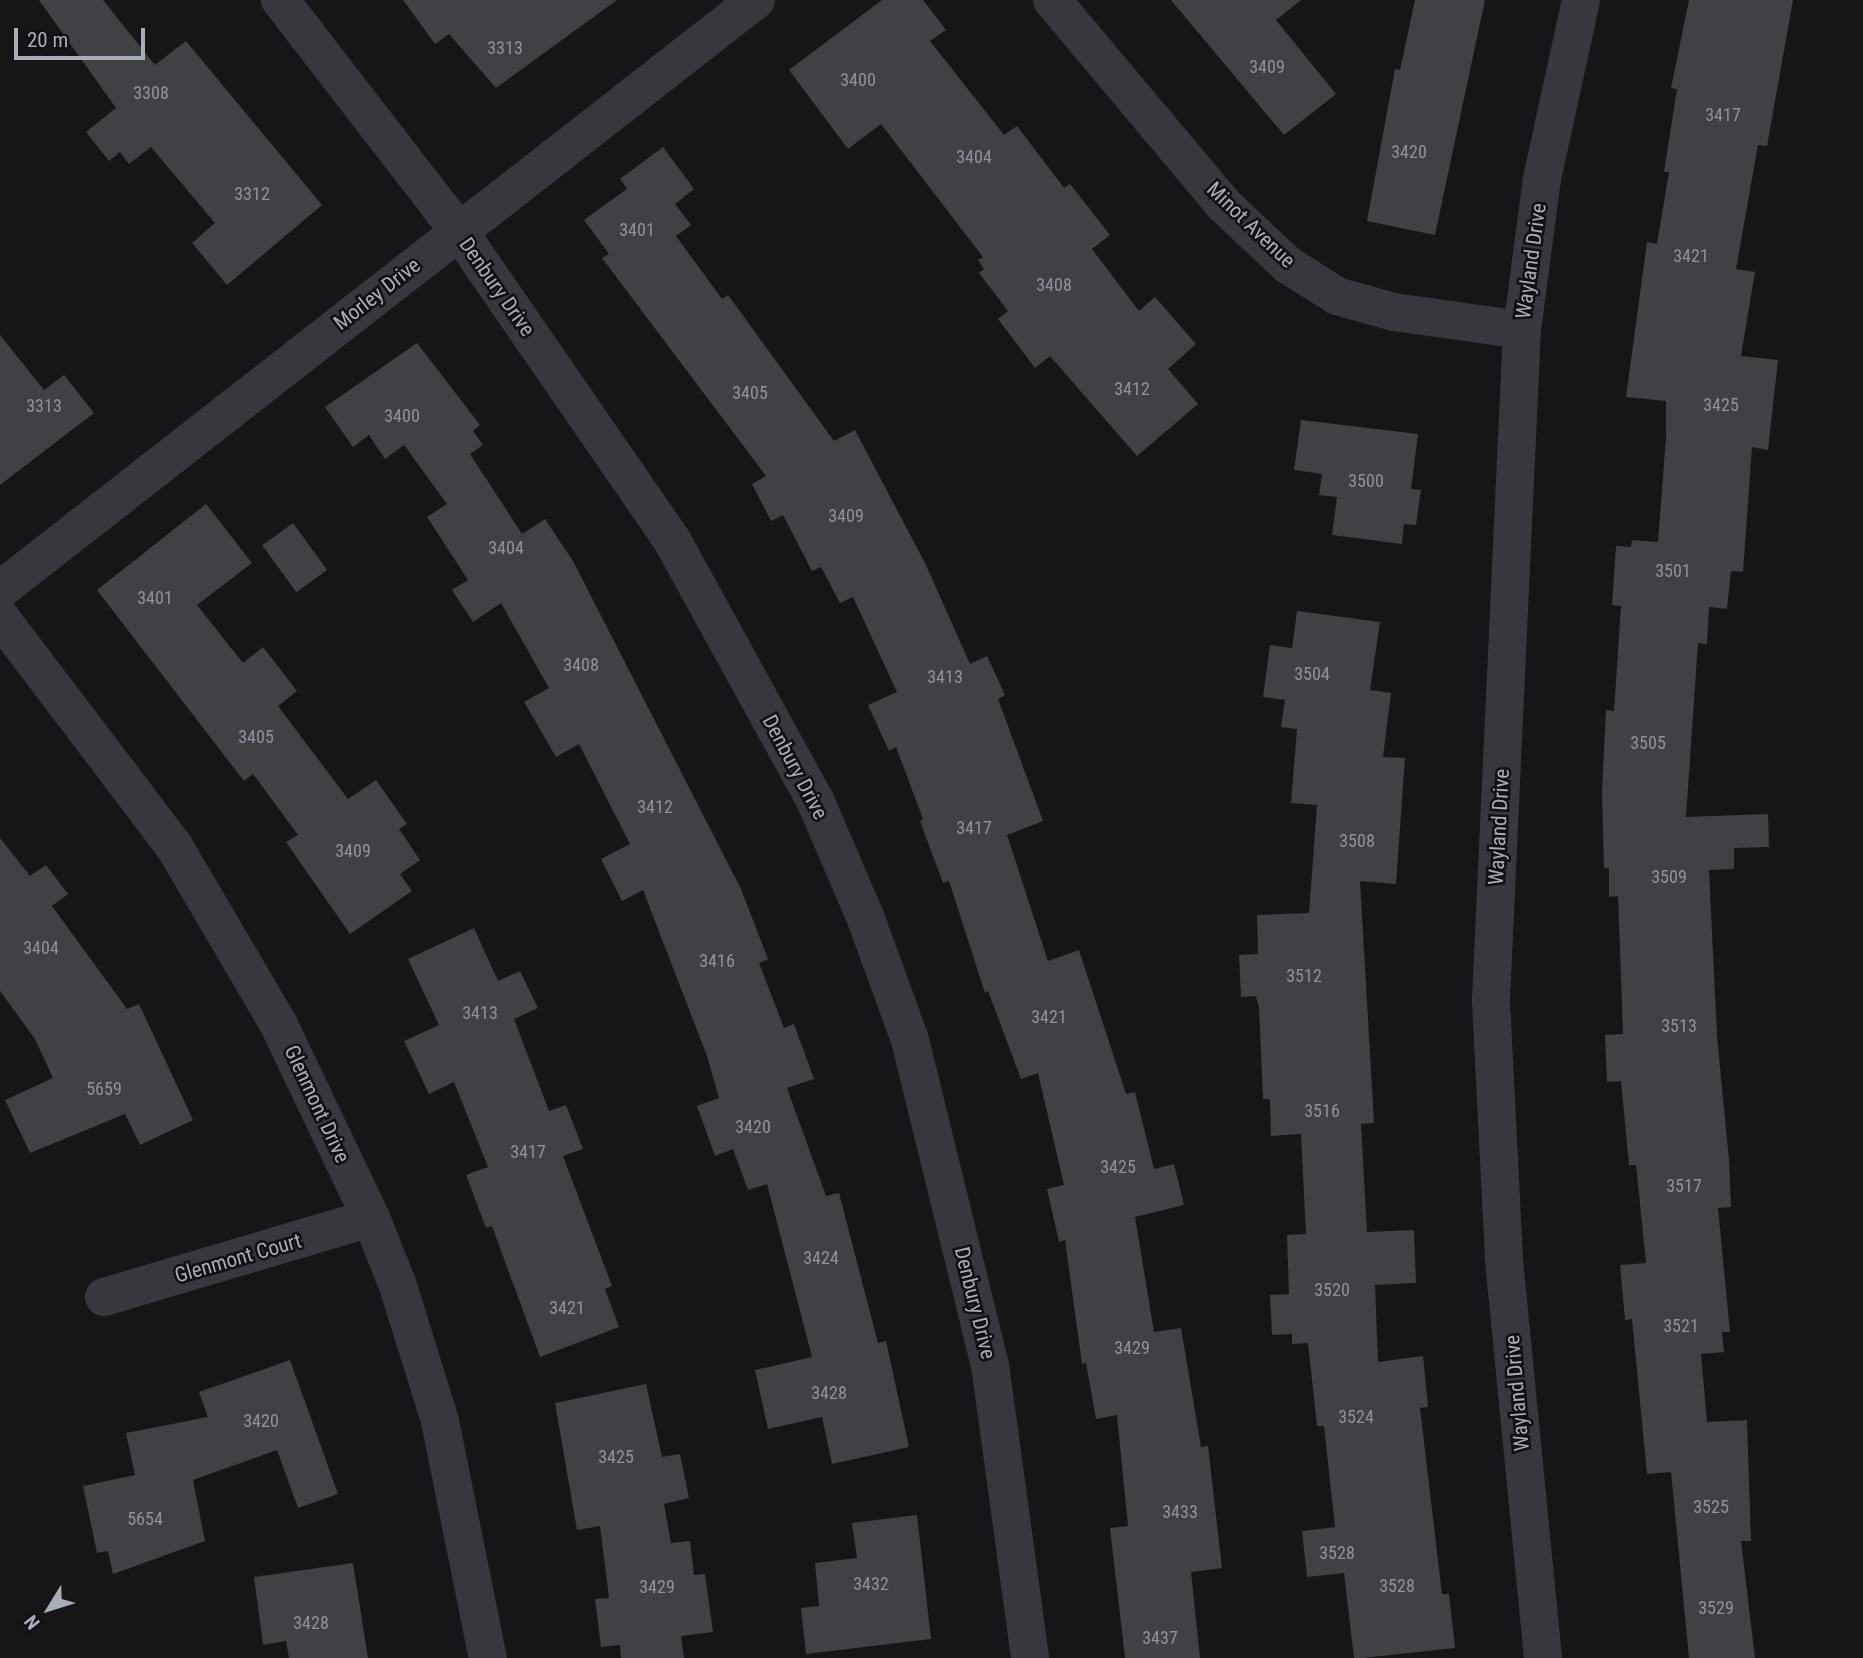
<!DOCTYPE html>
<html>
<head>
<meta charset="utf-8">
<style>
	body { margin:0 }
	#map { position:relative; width:1863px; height:1658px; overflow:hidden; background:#161618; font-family:"Roboto Condensed",sans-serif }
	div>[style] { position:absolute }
	.building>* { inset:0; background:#404145; transform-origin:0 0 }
	.street>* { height:38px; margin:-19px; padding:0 19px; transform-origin:19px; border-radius:19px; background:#37383d }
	span { translate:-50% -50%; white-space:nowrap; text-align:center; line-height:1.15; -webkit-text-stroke:5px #111113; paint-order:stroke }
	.number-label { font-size:18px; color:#8e929b }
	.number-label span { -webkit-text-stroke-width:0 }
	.street-label { font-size:21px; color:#a8adb8 }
	.north { position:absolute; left:14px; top:1574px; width:70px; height:70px; -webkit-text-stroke:5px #111113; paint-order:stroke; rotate:232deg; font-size:19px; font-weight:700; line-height:28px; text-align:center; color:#a8adb8 }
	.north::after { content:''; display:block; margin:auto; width:24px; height:32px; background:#a8adb8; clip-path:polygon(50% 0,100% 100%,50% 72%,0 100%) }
	.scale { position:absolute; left:14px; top:28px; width:131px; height:32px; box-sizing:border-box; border:4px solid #a8adb8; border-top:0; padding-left:9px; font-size:21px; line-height:24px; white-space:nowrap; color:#a8adb8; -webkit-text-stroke:5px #111113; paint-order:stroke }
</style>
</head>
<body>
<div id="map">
	<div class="building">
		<div style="clip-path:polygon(39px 0,103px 0,155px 65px,186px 41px,322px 205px,227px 285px,192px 243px,215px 223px,151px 147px,129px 164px,120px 152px,109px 161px,86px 132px,116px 108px)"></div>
		<div style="clip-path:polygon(403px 0,617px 0,496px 88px,449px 34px,435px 44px)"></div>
		<div style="clip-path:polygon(882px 0,923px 0,946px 30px,930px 41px,1004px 135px,1017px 126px,1064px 188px,1070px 184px,1110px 235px,1092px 249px,1139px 311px,1155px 297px,1196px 344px,1168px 369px,1198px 404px,1137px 456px,1050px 356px,1035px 368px,998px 319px,1008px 311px,979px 273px,984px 269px,978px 260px,983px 257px,881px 124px,848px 149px,789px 70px)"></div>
		<div style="clip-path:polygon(1171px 0,1301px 0,1276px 20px,1336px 94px,1284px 135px)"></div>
		<div style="clip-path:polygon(1415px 0,1485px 0,1435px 235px,1367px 221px,1395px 69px,1400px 70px)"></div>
		<div style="clip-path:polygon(1689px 0,1793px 0,1767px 146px,1758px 145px,1736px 269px,1755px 272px,1741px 356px,1778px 360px,1768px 450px,1752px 447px,1743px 572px,1731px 571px,1727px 609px,1709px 607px,1707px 644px,1698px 643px,1686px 817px,1768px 814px,1769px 847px,1734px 848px,1734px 869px,1709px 870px,1717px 1036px,1729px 1160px,1731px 1207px,1718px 1208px,1730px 1332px,1722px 1332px,1724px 1352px,1701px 1354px,1707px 1422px,1747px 1420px,1751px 1541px,1741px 1541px,1755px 1658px,1689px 1658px,1671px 1472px,1647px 1474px,1632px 1319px,1625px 1320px,1620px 1265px,1646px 1263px,1636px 1165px,1629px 1165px,1621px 1081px,1607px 1082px,1605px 1035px,1623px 1034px,1618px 896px,1609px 897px,1609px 868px,1604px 868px,1602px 791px,1606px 710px,1614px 711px,1621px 606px,1612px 605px,1616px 546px,1631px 547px,1632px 540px,1658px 542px,1666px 437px,1666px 401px,1626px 397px,1647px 242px,1657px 244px,1669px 172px,1664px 172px,1677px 89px,1671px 88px)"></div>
		<div style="clip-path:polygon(663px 147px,694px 189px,675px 204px,691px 225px,676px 236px,722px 299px,728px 295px,834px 441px,855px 430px,926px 565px,970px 664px,987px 656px,1005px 695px,998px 699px,1043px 821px,1007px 835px,1048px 961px,1079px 950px,1126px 1094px,1135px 1092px,1154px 1169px,1174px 1164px,1184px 1205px,1135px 1217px,1154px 1332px,1181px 1328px,1201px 1447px,1208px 1446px,1222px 1568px,1191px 1572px,1200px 1658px,1125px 1658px,1110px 1528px,1128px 1526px,1117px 1415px,1096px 1419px,1086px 1363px,1082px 1364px,1065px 1240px,1059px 1242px,1047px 1189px,1064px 1185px,1038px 1073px,1021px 1079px,988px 991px,985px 993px,949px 881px,943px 883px,920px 821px,923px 819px,896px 747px,889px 751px,868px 705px,897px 692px,853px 597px,840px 603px,821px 567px,812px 571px,783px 515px,771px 521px,752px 484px,766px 476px,602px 258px,609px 254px,584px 220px,627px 189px,620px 179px)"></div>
		<div style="clip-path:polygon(0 335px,44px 390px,64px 375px,94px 413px,0 485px)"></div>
		<div style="clip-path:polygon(417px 343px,480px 425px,473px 431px,483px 445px,470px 454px,522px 534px,545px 519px,573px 561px,741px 889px,768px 959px,759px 963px,784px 1028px,794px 1024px,814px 1079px,787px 1088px,826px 1196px,839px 1193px,878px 1343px,886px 1341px,909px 1447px,832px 1464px,822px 1417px,768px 1429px,755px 1370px,812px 1357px,767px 1184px,748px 1190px,733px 1149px,715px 1156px,697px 1106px,719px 1098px,707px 1056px,643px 890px,622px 901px,601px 859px,630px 844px,579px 744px,556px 757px,524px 702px,549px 688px,501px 603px,473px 622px,452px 590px,468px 580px,427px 517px,447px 504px,404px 445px,385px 459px,369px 435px,353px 447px,325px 407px)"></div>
		<div style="clip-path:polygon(1301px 420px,1418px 434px,1411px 489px,1421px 490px,1416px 525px,1404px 524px,1402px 544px,1332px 535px,1337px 497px,1319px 495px,1322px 474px,1294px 470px)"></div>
		<div style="clip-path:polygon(206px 504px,252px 563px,197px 605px,243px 663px,263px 647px,297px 691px,278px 706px,348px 799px,376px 780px,407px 824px,399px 829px,420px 860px,400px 874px,412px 891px,350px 934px,286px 842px,298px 835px,253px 774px,244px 781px,97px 590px)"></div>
		<div style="left:293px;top:523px;width:58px;height:38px;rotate:54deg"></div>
		<div style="clip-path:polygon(1297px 611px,1380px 622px,1370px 690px,1391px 693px,1383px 757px,1405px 758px,1396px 884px,1360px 881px,1374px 1123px,1361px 1124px,1367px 1232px,1414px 1230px,1416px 1283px,1375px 1285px,1378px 1362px,1423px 1356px,1428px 1407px,1420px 1408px,1442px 1594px,1449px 1594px,1455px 1648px,1363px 1658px,1354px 1658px,1344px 1573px,1307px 1577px,1302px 1531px,1335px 1527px,1324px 1426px,1317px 1426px,1308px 1343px,1292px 1344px,1292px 1334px,1272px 1335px,1270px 1295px,1289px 1294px,1287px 1235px,1306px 1234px,1301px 1134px,1271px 1136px,1270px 1099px,1263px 1099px,1259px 1008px,1256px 996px,1241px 997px,1239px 955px,1258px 954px,1257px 915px,1309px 913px,1317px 805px,1291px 803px,1297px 729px,1281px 727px,1285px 700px,1263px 697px,1270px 645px,1292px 648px)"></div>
		<div style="clip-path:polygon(0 838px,30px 876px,46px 865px,68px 894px,52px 906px,127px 1009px,139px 1004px,193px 1120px,140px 1145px,125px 1114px,30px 1153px,5px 1100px,53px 1078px,35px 1039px,0 991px)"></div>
		<div style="clip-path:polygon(474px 928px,498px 981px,520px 971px,538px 1008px,514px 1019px,549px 1111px,566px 1105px,583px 1149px,563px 1156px,612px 1286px,605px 1289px,619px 1327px,540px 1357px,492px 1226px,486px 1228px,466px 1175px,488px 1167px,454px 1082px,429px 1094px,404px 1041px,439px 1025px,408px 959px)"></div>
		<div style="clip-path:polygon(290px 1360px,338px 1494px,298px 1508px,277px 1450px,193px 1480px,205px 1541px,113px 1574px,108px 1551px,97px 1553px,83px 1486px,135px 1475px,126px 1433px,208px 1417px,199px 1392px)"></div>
		<div style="clip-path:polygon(646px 1384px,662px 1457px,680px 1454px,689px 1498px,664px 1504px,671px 1543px,690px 1541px,694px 1575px,705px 1574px,713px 1632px,681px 1636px,684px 1658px,621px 1658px,620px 1645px,601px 1647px,595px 1599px,609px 1598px,600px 1526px,577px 1530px,555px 1403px)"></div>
		<div style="clip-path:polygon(917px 1515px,931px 1639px,806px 1654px,801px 1608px,819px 1606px,815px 1563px,857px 1558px,852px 1523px)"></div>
		<div style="clip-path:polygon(353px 1563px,368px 1658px,289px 1658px,286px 1641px,263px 1645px,254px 1577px)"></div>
	</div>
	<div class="street">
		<div style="left:280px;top:0;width:291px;rotate:52.3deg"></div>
		<div style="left:458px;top:230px;width:379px;rotate:55.4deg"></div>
		<div style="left:673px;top:542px;width:294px;rotate:61.2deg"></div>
		<div style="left:815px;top:800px;width:129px;rotate:66.8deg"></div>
		<div style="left:866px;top:919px;width:129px;rotate:70deg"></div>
		<div style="left:910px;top:1040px;width:335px;rotate:76.2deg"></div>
		<div style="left:990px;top:1365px;width:296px;rotate:82.2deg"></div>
		<div style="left:1052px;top:0;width:268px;rotate:50deg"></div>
		<div style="left:1224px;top:205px;width:88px;rotate:43.2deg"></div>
		<div style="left:1288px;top:265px;width:58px;rotate:32.3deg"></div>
		<div style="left:1337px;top:296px;width:59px;rotate:15.7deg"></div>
		<div style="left:1394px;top:312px;width:129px;rotate:8deg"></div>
		<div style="left:0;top:590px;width:959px;rotate:-37.97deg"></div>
		<div style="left:0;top:617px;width:288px;rotate:52.8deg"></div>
		<div style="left:174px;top:846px;width:205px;rotate:59.6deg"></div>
		<div style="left:278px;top:1023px;width:216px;rotate:64.5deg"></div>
		<div style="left:371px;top:1218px;width:73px;rotate:68.3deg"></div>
		<div style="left:398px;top:1286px;width:141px;rotate:72.7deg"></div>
		<div style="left:440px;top:1421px;width:242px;rotate:78.6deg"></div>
		<div style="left:104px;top:1297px;width:278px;rotate:-16.5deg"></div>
		<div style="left:1543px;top:1658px;width:402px;rotate:-95.6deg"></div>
		<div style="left:1504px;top:1258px;width:259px;rotate:-92.9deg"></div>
		<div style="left:1491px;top:999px;width:670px;rotate:-87.35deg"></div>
		<div style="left:1522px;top:330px;width:152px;rotate:-82.5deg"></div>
		<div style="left:1542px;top:179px;width:183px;rotate:-77.7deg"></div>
	</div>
	<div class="number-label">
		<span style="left:505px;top:48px">3313</span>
		<span style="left:1267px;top:67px">3409</span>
		<span style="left:858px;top:80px">3400</span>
		<span style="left:151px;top:93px">3308</span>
		<span style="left:1723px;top:115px">3417</span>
		<span style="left:1409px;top:152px">3420</span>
		<span style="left:974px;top:157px">3404</span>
		<span style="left:252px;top:194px">3312</span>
		<span style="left:637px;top:230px">3401</span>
		<span style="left:1691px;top:256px">3421</span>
		<span style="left:1054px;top:285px">3408</span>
		<span style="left:1132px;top:389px">3412</span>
		<span style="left:750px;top:393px">3405</span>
		<span style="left:1721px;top:405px">3425</span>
		<span style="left:44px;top:406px">3313</span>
		<span style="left:402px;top:416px">3400</span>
		<span style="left:1366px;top:481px">3500</span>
		<span style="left:846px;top:516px">3409</span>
		<span style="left:506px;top:548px">3404</span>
		<span style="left:1673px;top:571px">3501</span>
		<span style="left:155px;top:598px">3401</span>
		<span style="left:581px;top:665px">3408</span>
		<span style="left:1312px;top:674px">3504</span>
		<span style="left:945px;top:677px">3413</span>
		<span style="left:256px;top:737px">3405</span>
		<span style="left:1648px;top:743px">3505</span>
		<span style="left:655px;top:807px">3412</span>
		<span style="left:974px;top:828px">3417</span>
		<span style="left:1357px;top:841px">3508</span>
		<span style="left:353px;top:851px">3409</span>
		<span style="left:1669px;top:877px">3509</span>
		<span style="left:41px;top:948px">3404</span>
		<span style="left:717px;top:961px">3416</span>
		<span style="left:1304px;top:976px">3512</span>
		<span style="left:480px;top:1013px">3413</span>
		<span style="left:1049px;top:1017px">3421</span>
		<span style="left:1679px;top:1026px">3513</span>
		<span style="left:104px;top:1089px">5659</span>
		<span style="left:1322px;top:1111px">3516</span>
		<span style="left:753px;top:1127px">3420</span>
		<span style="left:528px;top:1152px">3417</span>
		<span style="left:1118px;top:1167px">3425</span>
		<span style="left:1684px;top:1186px">3517</span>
		<span style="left:821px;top:1258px">3424</span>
		<span style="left:1332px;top:1290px">3520</span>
		<span style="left:567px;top:1308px">3421</span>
		<span style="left:1681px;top:1326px">3521</span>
		<span style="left:1132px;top:1348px">3429</span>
		<span style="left:829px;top:1393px">3428</span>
		<span style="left:1356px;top:1417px">3524</span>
		<span style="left:261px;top:1421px">3420</span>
		<span style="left:616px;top:1457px">3425</span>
		<span style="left:1711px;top:1507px">3525</span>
		<span style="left:1180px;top:1512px">3433</span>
		<span style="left:145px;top:1519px">5654</span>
		<span style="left:1337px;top:1553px">3528</span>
		<span style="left:871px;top:1584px">3432</span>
		<span style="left:1397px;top:1586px">3528</span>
		<span style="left:657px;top:1587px">3429</span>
		<span style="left:1716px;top:1608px">3529</span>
		<span style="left:311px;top:1623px">3428</span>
		<span style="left:1160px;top:1638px">3437</span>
	</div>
	<div class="street-label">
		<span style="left:1251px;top:225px;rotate:44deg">Minot Avenue</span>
		<span style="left:1531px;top:261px;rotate:-82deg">Wayland Drive</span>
		<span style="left:497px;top:287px;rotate:55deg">Denbury Drive</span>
		<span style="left:377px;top:294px;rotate:-38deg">Morley Drive</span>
		<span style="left:795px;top:767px;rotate:62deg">Denbury Drive</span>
		<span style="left:1499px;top:827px;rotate:-87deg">Wayland Drive</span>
		<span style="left:317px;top:1104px;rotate:65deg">Glenmont Drive</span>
		<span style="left:238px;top:1258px;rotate:-16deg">Glenmont Court</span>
		<span style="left:975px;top:1303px;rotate:76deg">Denbury Drive</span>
		<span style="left:1517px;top:1393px;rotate:-95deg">Wayland Drive</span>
	</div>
	<div class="north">N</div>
	<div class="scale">20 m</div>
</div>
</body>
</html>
